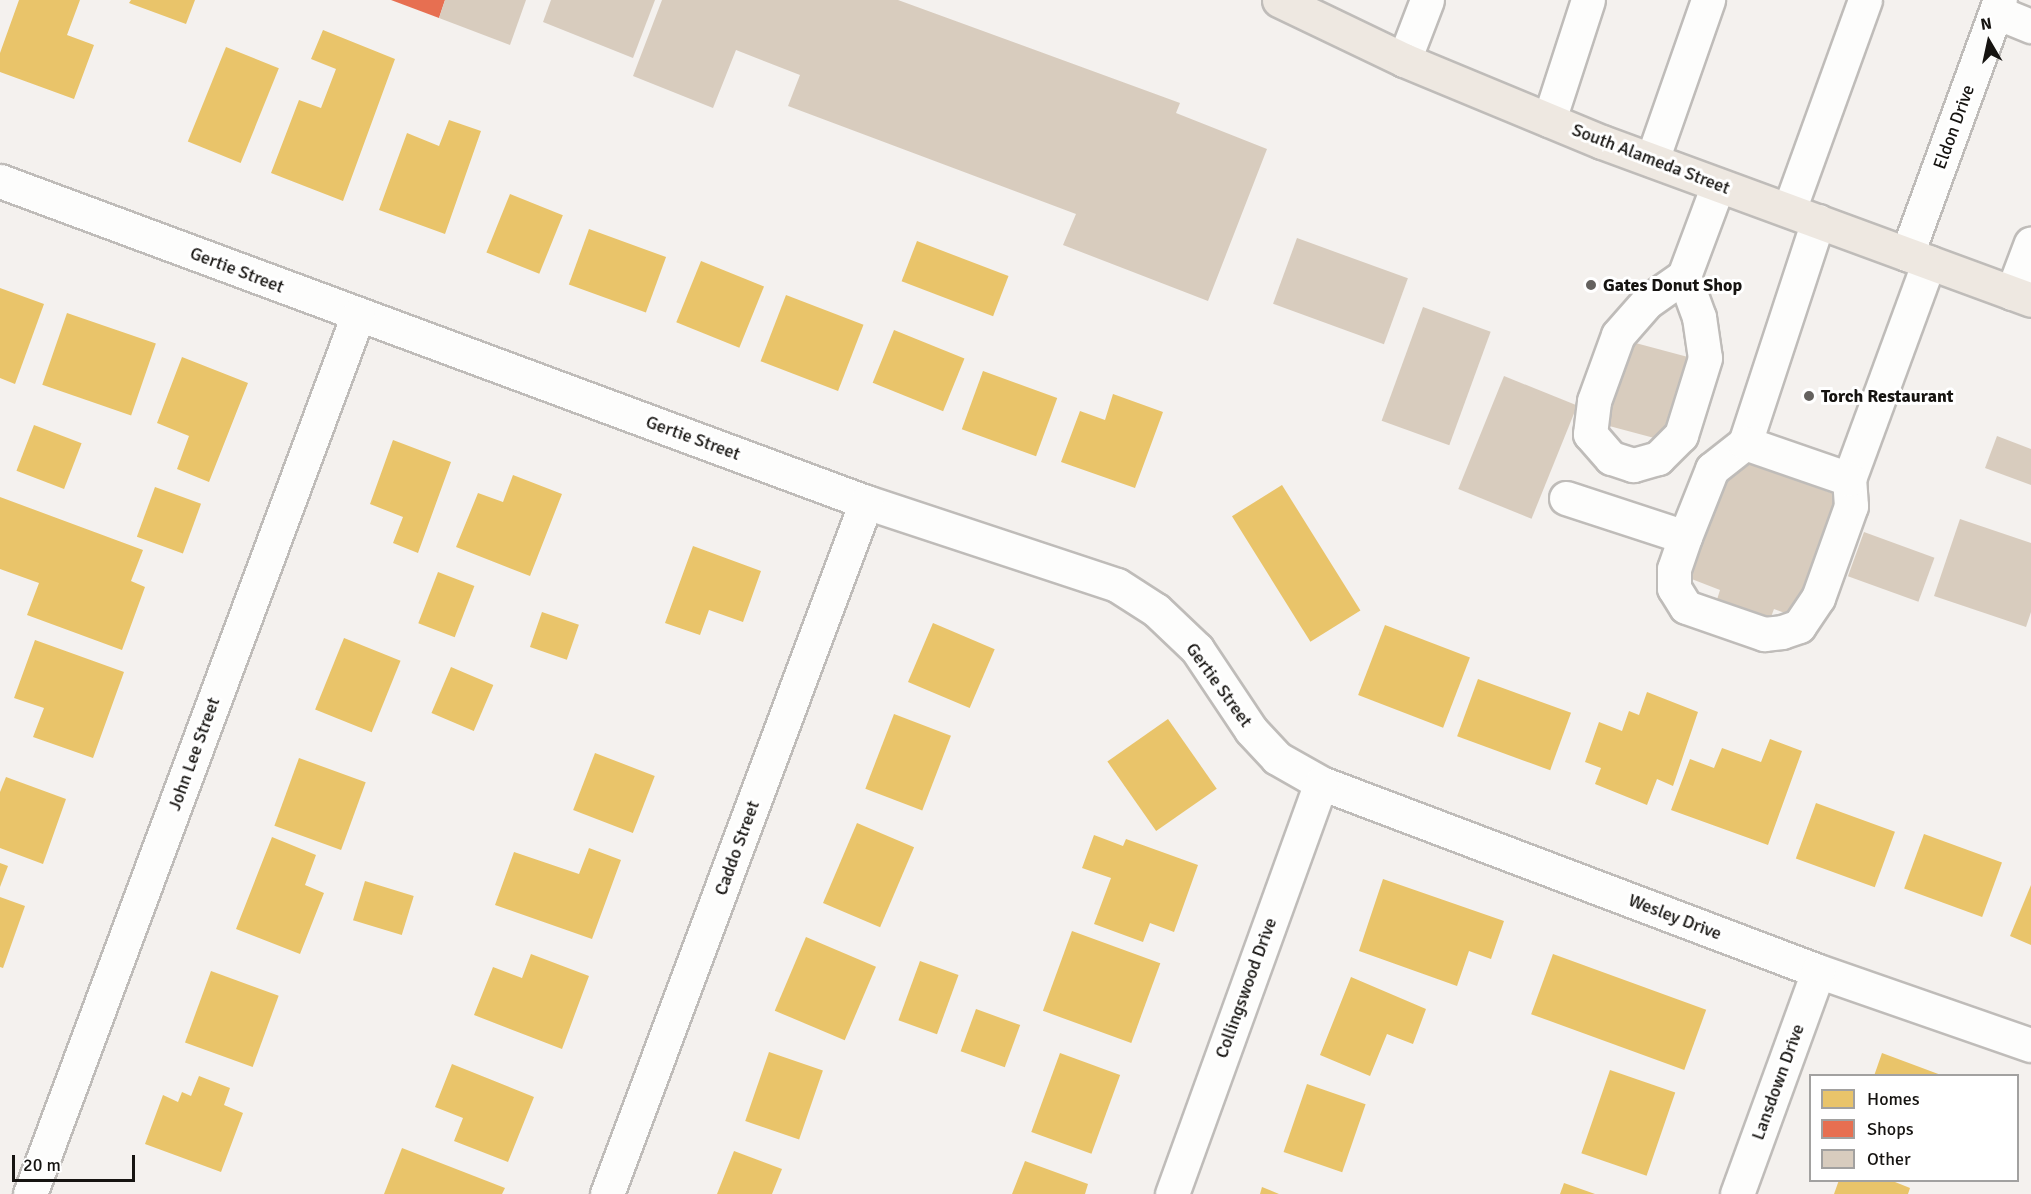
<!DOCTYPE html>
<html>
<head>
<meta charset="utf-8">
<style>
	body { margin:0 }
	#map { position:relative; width:2031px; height:1194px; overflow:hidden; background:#f4f1ee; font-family:Signika,sans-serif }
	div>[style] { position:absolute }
	.homes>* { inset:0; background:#e9c46a; transform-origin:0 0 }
	.shops>* { inset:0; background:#e76f51 }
	.building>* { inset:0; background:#d8ccbe; transform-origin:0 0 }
	.roads { filter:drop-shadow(2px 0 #bfbcb9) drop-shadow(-2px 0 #bfbcb9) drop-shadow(0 2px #bfbcb9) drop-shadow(0 -2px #bfbcb9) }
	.minor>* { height:33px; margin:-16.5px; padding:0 16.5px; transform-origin:16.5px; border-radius:16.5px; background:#fdfdfc }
	.major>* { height:33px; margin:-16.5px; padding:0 16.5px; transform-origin:16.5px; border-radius:16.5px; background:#eee8e1 }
	.dots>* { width:16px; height:16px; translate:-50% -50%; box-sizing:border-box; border:3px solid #fff; border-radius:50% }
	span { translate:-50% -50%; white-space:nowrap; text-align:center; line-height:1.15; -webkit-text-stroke:6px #fff; paint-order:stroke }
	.street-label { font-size:18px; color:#161411 }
	.poi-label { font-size:18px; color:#161411; font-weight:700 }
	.left { translate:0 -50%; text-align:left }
	.legend { position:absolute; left:1809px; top:1074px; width:210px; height:108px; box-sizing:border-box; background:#fff; border:2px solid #a2a1a0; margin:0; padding:8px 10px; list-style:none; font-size:18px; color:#161411 }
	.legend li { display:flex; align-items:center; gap:12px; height:30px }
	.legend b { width:30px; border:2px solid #a2a1a0 }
	.north { position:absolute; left:1959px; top:12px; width:60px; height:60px; -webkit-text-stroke:4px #fff; paint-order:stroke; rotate:351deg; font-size:16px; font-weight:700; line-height:24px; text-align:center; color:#161411 }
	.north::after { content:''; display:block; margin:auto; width:21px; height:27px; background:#161411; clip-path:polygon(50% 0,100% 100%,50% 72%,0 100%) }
	.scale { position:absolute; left:12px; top:1155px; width:123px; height:27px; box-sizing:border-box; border:3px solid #161411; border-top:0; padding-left:8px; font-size:18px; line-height:21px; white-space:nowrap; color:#161411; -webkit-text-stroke:4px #fff; paint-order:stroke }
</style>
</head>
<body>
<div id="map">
	<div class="homes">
		<div style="clip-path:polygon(19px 0,80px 0,67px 35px,94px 45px,74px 99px,0 72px,0 53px)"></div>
		<div style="clip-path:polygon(131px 0,195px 0,186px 24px,129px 3px)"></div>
		<div style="clip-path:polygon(323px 30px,395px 59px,343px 201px,271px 173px,299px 100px,321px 108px,336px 69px,311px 59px)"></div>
		<div style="left:226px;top:47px;width:57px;height:102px;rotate:22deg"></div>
		<div style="clip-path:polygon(449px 120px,481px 131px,445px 234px,379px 210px,407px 133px,439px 146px)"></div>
		<div style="left:510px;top:194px;width:57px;height:63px;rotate:22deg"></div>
		<div style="left:589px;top:229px;width:82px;height:59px;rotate:20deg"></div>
		<div style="left:917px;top:241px;width:98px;height:43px;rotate:21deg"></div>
		<div style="left:701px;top:261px;width:68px;height:66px;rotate:22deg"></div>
		<div style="clip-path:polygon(0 288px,44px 304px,15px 384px,0 378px)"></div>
		<div style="left:786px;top:295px;width:83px;height:71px;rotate:21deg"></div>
		<div style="left:67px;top:313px;width:94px;height:76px;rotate:19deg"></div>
		<div style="left:894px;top:330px;width:76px;height:57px;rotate:22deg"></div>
		<div style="clip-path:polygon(182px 357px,248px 383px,209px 482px,177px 469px,189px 436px,157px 423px)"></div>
		<div style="left:983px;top:371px;width:79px;height:62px;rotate:20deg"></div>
		<div style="clip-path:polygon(1113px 394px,1163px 412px,1135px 488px,1061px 462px,1080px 411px,1105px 420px)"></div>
		<div style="left:34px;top:425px;width:51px;height:49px;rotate:21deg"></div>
		<div style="clip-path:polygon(393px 440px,451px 462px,418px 553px,393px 543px,403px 517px,370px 504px)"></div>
		<div style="clip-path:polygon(513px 475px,562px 494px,530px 576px,456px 547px,478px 493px,503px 502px)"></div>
		<div style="left:1282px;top:485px;width:148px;height:59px;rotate:58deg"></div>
		<div style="left:155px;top:487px;width:49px;height:53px;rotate:20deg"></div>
		<div style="clip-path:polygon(0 497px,143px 550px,131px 581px,145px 587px,122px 650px,27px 615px,39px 583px,0 569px)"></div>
		<div style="clip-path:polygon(693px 546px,761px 571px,743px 622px,709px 610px,700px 635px,665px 623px)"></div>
		<div style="left:438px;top:572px;width:39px;height:55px;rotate:21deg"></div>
		<div style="left:542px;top:612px;width:39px;height:37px;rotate:19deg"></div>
		<div style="left:933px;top:623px;width:67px;height:64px;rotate:23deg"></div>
		<div style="left:1385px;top:625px;width:91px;height:75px;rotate:21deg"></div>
		<div style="left:344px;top:638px;width:61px;height:77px;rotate:22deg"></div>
		<div style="clip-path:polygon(35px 640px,124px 672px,93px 758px,33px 737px,44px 708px,14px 698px)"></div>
		<div style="left:451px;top:667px;width:46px;height:50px;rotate:23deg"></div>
		<div style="left:1478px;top:679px;width:99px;height:61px;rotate:20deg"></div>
		<div style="clip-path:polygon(1647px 692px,1698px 712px,1673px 786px,1657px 779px,1647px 805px,1595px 784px,1601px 768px,1585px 762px,1599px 722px,1622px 731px,1629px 711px,1639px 715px)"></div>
		<div style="left:894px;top:714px;width:61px;height:80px;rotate:21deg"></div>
		<div style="left:1168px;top:719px;width:85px;height:74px;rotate:55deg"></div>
		<div style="clip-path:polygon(1770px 739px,1802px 751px,1768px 845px,1671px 810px,1690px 759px,1714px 768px,1722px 748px,1761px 762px)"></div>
		<div style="left:595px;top:753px;width:64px;height:61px;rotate:21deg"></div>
		<div style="left:299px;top:758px;width:71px;height:72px;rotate:20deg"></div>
		<div style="clip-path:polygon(6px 777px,66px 799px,43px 864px,0 848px,0 792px)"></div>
		<div style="left:1816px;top:803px;width:84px;height:59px;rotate:20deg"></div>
		<div style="left:857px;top:823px;width:62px;height:87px;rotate:23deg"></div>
		<div style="left:1924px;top:834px;width:83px;height:58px;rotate:20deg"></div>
		<div style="clip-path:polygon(1094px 835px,1123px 846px,1126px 839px,1198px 865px,1174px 932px,1150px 923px,1143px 942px,1094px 924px,1111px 878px,1082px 868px)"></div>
		<div style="clip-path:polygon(272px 837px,316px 855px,305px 885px,324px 893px,300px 954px,236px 929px)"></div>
		<div style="clip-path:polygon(589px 848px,621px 860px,592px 939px,495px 905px,514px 852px,579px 874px)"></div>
		<div style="clip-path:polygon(0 863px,8px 866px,0 887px)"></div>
		<div style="clip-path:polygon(1383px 879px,1504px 921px,1491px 959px,1469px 951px,1457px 986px,1359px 951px)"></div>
		<div style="left:365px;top:881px;width:51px;height:41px;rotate:17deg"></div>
		<div style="clip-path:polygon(2031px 885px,2031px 945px,2010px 936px)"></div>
		<div style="clip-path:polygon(0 897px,25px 906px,3px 968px,0 967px)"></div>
		<div style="left:1072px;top:931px;width:94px;height:85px;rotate:20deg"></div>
		<div style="left:806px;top:937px;width:76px;height:80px;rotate:23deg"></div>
		<div style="clip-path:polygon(531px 954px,589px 976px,562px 1049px,474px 1015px,493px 967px,522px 978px)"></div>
		<div style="left:1553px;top:954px;width:163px;height:64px;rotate:20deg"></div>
		<div style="left:920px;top:961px;width:41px;height:63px;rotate:20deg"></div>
		<div style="left:211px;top:971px;width:72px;height:76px;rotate:20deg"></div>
		<div style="clip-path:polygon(1351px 977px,1426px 1009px,1413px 1044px,1387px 1034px,1370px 1076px,1320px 1055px)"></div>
		<div style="left:976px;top:1009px;width:47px;height:45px;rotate:20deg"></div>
		<div style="left:769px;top:1052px;width:57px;height:73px;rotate:19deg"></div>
		<div style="left:1060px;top:1053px;width:64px;height:84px;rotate:20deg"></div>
		<div style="clip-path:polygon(1882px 1053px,1941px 1075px,1941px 1076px,1874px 1076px)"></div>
		<div style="clip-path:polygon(452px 1064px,534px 1097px,508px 1162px,454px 1141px,463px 1118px,435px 1107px)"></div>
		<div style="left:1610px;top:1070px;width:69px;height:88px;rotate:19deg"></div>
		<div style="clip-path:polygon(199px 1076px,230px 1088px,224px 1105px,243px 1113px,221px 1172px,145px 1144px,163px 1095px,178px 1102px,182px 1092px,191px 1096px)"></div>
		<div style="left:1307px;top:1084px;width:62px;height:72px;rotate:19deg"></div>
		<div style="clip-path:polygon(402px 1148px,505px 1188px,502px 1194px,384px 1194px)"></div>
		<div style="clip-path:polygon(734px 1151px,782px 1169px,772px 1194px,717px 1194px)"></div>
		<div style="clip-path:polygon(1025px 1161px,1088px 1184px,1085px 1194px,1012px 1194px)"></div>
		<div style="clip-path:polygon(1839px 1180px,1890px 1180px,1910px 1188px,1908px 1194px,1834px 1194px)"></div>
		<div style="clip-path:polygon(1564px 1183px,1595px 1194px,1560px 1194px)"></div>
		<div style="clip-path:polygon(1262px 1187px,1279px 1194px,1260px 1194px)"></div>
	</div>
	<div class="shops">
		<div style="clip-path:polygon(391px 0,445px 0,439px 18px)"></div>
	</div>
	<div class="building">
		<div style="clip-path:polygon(445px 0,526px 0,510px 45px,439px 18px)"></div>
		<div style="clip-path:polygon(551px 0,655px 0,633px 58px,543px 22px)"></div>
		<div style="clip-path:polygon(662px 0,898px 0,1180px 103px,1176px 113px,1267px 149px,1208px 301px,1063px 245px,1076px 214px,788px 106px,800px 75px,736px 50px,713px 108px,633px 76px)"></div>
		<div style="left:1297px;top:238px;width:118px;height:70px;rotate:20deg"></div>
		<div style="left:1423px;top:307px;width:72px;height:121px;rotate:20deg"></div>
		<div style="left:1628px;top:341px;width:64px;height:87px;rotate:15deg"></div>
		<div style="left:1504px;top:376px;width:79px;height:122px;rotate:22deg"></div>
		<div style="clip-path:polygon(1997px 436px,2031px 449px,2031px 485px,1985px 468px)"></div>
		<div style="clip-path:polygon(1733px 457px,1845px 498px,1801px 619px,1774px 609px,1768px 625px,1715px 606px,1720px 590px,1689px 578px)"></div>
		<div style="clip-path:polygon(1960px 519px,2031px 543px,2031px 612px,2026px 627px,1934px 596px)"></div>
		<div style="left:1864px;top:532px;width:75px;height:47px;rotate:20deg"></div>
	</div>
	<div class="roads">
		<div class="minor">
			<div style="left:1996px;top:12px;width:38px;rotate:22deg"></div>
			<div style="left:1404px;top:60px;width:64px;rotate:-69deg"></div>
			<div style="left:1549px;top:120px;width:126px;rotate:-72deg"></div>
			<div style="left:1652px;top:160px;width:170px;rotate:-70.7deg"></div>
			<div style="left:0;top:181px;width:924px;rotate:20.34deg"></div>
			<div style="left:866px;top:502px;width:264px;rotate:18.3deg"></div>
			<div style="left:1117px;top:585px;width:46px;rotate:32.7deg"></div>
			<div style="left:1156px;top:610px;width:57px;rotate:43.6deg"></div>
			<div style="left:1197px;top:649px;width:97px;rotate:56.3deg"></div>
			<div style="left:1251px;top:730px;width:38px;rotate:47deg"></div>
			<div style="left:1277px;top:758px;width:51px;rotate:29.6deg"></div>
			<div style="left:1321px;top:783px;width:531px;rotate:20.72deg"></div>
			<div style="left:1818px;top:971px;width:225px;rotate:19.2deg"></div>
			<div style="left:1789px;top:210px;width:223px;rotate:-70.1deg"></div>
			<div style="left:1818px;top:221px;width:234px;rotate:108.2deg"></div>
			<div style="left:1745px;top:443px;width:42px;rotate:141.8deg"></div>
			<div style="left:1712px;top:469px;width:73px;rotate:111.7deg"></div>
			<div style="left:1685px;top:537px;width:34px;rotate:109deg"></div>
			<div style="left:1674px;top:569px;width:19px;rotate:90deg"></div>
			<div style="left:1674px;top:588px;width:22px;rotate:58deg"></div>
			<div style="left:1686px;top:607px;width:83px;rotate:19.1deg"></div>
			<div style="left:1764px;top:634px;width:18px;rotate:-6deg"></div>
			<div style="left:1782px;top:632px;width:18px;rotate:-19deg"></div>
			<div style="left:1799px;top:626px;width:34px;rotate:-56deg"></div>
			<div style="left:1818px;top:598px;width:98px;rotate:-70.3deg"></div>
			<div style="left:1851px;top:506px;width:27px;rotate:-94deg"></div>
			<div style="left:1849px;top:479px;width:231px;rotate:-69.8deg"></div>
			<div style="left:1907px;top:254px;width:270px;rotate:-69.9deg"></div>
			<div style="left:1684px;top:276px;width:44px;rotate:69.9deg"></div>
			<div style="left:1699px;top:317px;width:41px;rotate:81.7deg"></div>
			<div style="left:1705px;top:358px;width:81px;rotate:107.3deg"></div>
			<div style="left:1681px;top:435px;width:33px;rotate:135deg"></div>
			<div style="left:1658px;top:458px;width:26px;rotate:164deg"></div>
			<div style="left:1633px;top:465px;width:23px;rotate:-162deg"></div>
			<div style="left:1611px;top:458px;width:32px;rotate:-131deg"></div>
			<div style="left:1590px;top:434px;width:33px;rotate:-83deg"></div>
			<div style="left:1594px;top:401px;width:70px;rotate:-70deg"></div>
			<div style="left:1618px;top:335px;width:44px;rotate:-48.7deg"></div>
			<div style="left:1647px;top:302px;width:45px;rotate:-35.1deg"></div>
			<div style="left:1684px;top:276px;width:97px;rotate:-69.5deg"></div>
			<div style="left:2012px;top:293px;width:53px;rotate:-69.2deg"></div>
			<div style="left:1745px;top:443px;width:110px;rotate:19.1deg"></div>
			<div style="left:1566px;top:498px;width:125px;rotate:18.1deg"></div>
			<div style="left:30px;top:1194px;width:938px;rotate:-69.54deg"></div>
			<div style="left:607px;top:1194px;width:739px;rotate:-69.48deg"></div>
			<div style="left:1172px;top:1194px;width:437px;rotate:-70.1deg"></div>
			<div style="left:1737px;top:1194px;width:237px;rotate:-70deg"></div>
		</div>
		<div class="major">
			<div style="left:1279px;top:0;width:139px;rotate:25.6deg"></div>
			<div style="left:1404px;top:60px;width:214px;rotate:22.5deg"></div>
			<div style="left:1602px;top:142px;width:457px;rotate:20.2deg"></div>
		</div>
	</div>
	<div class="dots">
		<div style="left:1591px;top:285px;background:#64615e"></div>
		<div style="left:1809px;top:396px;background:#64615e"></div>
	</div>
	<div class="street-label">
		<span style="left:1954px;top:127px;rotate:-70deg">Eldon Drive</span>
		<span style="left:1651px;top:159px;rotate:21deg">South Alameda Street</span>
		<span style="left:237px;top:270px;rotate:21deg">Gertie Street</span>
		<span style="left:693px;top:438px;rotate:20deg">Gertie Street</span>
		<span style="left:1219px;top:685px;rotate:54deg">Gertie Street</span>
		<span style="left:194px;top:754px;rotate:-70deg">John Lee Street</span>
		<span style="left:737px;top:848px;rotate:-70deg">Caddo Street</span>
		<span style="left:1675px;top:917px;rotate:21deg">Wesley Drive</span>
		<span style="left:1246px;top:988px;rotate:-70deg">Collingswood Drive</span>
		<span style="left:1778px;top:1082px;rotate:-70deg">Lansdown Drive</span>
	</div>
	<div class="poi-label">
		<span class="left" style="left:1603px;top:285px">Gates Donut Shop</span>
		<span class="left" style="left:1821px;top:396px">Torch Restaurant</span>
	</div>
	<ul class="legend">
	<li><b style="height:16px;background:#e9c46a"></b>Homes</li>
	<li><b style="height:16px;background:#e76f51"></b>Shops</li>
	<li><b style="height:16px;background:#d8ccbe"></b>Other</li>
	</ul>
	<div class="north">N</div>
	<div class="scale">20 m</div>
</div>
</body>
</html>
